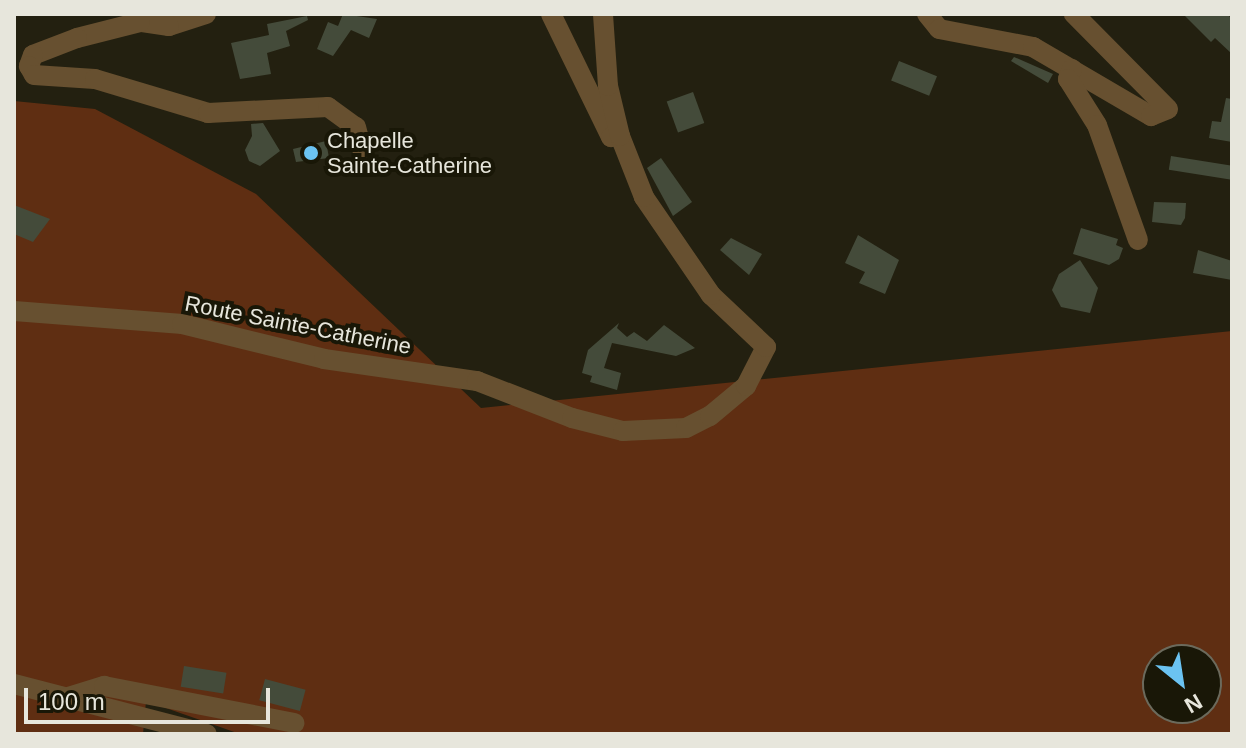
<!DOCTYPE html>
<html>
<head>
<meta charset="utf-8">
<style>
	body { margin:0 }
	#map { position:relative; width:1246px; height:748px; overflow:hidden; background:#232010; font-family:Arial,sans-serif }
	div>[style] { position:absolute }
	.green>* { inset:0; background:#5f2e12 }
	.building>* { inset:0; background:#444b3a; transform-origin:0 0 }
	.minor>* { height:20px; margin:-10px; padding:0 10px; transform-origin:10px; border-radius:10px; background:#675030 }
	.dots>* { width:22px; height:22px; translate:-50% -50%; box-sizing:border-box; border:4px solid #191707; border-radius:50% }
	span { translate:-50% -50%; white-space:nowrap; text-align:center; line-height:1.15; -webkit-text-stroke:8px #191707; paint-order:stroke }
	.poi-label { font-size:22px; color:#e7e6dc }
	.left { translate:0 -50%; text-align:left }
	.street-label { font-size:22px; color:#e7e6dc }
	.frame { position:absolute; inset:0; border:16px solid #e7e6dc; pointer-events:none }
	.north { position:absolute; left:1142px; top:644px; width:80px; height:80px; box-sizing:border-box; background:#191707; border:2px solid #6b6a5c; border-radius:50%; rotate:150deg; font-size:22px; font-weight:700; line-height:32px; text-align:center; color:#e7e6dc }
	.north::after { content:''; display:block; margin:auto; width:28px; height:36px; background:#6bc3f2; clip-path:polygon(50% 0,100% 100%,50% 72%,0 100%) }
	.scale { position:absolute; left:24px; top:688px; width:246px; height:36px; box-sizing:border-box; border:4px solid #e7e6dc; border-top:0; padding-left:10px; font-size:24px; line-height:28px; white-space:nowrap; color:#e7e6dc; -webkit-text-stroke:6px #191707; paint-order:stroke }
</style>
</head>
<body>
<div id="map">
	<div class="green">
		<div style="clip-path:polygon(evenodd,14px 101px,95px 109px,256px 194px,481px 408px,1232px 331px,1232px 734px,240px 734px,146px 701px,143px 734px,14px 734px,14px 101px,1158px 660px,1206px 660px,1206px 708px,1158px 708px,1158px 660px)"></div>
	</div>
	<div class="building">
		<div style="clip-path:polygon(343px 14px,377px 19px,369px 38px,351px 30px,333px 56px,317px 49px,328px 22px,338px 26px)"></div>
		<div style="clip-path:polygon(1183px 14px,1227px 14px,1232px 19px,1232px 54px,1215px 38px,1211px 42px)"></div>
		<div style="clip-path:polygon(307px 16px,308px 20px,286px 31px,290px 46px,267px 53px,271px 74px,240px 79px,231px 43px,269px 35px,267px 24px)"></div>
		<div style="clip-path:polygon(1014px 57px,1053px 74px,1048px 83px,1011px 61px)"></div>
		<div style="left:899px;top:61px;width:41px;height:21px;rotate:22deg"></div>
		<div style="left:693px;top:92px;width:33px;height:28px;rotate:70deg"></div>
		<div style="clip-path:polygon(1226px 98px,1232px 99px,1232px 142px,1209px 138px,1212px 121px,1221px 122px)"></div>
		<div style="clip-path:polygon(263px 123px,280px 151px,260px 166px,249px 161px,245px 150px,252px 136px,251px 124px)"></div>
		<div style="clip-path:polygon(326px 141px,329px 158px,296px 162px,293px 149px)"></div>
		<div style="left:1171px;top:156px;width:62px;height:14px;rotate:9deg"></div>
		<div style="clip-path:polygon(661px 158px,692px 202px,673px 216px,647px 168px)"></div>
		<div style="clip-path:polygon(1154px 202px,1186px 203px,1185px 218px,1181px 225px,1152px 222px)"></div>
		<div style="clip-path:polygon(14px 205px,50px 219px,33px 242px,14px 234px)"></div>
		<div style="clip-path:polygon(1081px 228px,1118px 239px,1116px 245px,1123px 248px,1119px 259px,1109px 265px,1073px 254px)"></div>
		<div style="clip-path:polygon(858px 235px,899px 260px,885px 294px,859px 283px,865px 272px,845px 263px)"></div>
		<div style="clip-path:polygon(731px 238px,762px 254px,749px 275px,720px 250px)"></div>
		<div style="clip-path:polygon(1198px 250px,1232px 261px,1232px 280px,1193px 273px)"></div>
		<div style="clip-path:polygon(1080px 260px,1098px 288px,1090px 313px,1061px 307px,1052px 290px,1059px 274px)"></div>
		<div style="clip-path:polygon(619px 323px,617px 328px,627px 337px,634px 332px,647px 341px,664px 325px,695px 348px,676px 356px,612px 343px,604px 368px,621px 373px,617px 390px,590px 382px,592px 376px,582px 373px,588px 350px)"></div>
		<div style="left:184px;top:666px;width:43px;height:21px;rotate:9deg"></div>
		<div style="left:265px;top:679px;width:42px;height:22px;rotate:15deg"></div>
	</div>
	<div class="minor">
		<div style="left:206px;top:14px;width:39px;rotate:162deg"></div>
		<div style="left:169px;top:26px;width:29px;rotate:-172deg"></div>
		<div style="left:140px;top:22px;width:65px;rotate:165.7deg"></div>
		<div style="left:77px;top:38px;width:47px;rotate:158.9deg"></div>
		<div style="left:33px;top:55px;width:12px;rotate:110deg"></div>
		<div style="left:29px;top:66px;width:10px;rotate:61deg"></div>
		<div style="left:34px;top:75px;width:61px;rotate:3.8deg"></div>
		<div style="left:95px;top:79px;width:118px;rotate:16.7deg"></div>
		<div style="left:208px;top:113px;width:120px;rotate:-2.9deg"></div>
		<div style="left:328px;top:107px;width:34px;rotate:36deg"></div>
		<div style="left:356px;top:127px;width:23px;rotate:75deg"></div>
		<div style="left:551px;top:14px;width:137px;rotate:64deg"></div>
		<div style="left:611px;top:137px;width:9px;rotate:-6deg"></div>
		<div style="left:927px;top:14px;width:19px;rotate:51deg"></div>
		<div style="left:939px;top:29px;width:96px;rotate:10.8deg"></div>
		<div style="left:1033px;top:47px;width:137px;rotate:30.3deg"></div>
		<div style="left:1151px;top:116px;width:18px;rotate:-22deg"></div>
		<div style="left:1168px;top:109px;width:134px;rotate:-134.7deg"></div>
		<div style="left:1072px;top:69px;width:11px;rotate:112deg"></div>
		<div style="left:1068px;top:79px;width:54px;rotate:57.8deg"></div>
		<div style="left:1097px;top:125px;width:122px;rotate:70.4deg"></div>
		<div style="left:14px;top:311px;width:169px;rotate:4.4deg"></div>
		<div style="left:182px;top:324px;width:146px;rotate:13.8deg"></div>
		<div style="left:324px;top:359px;width:155px;rotate:8.2deg"></div>
		<div style="left:477px;top:381px;width:102px;rotate:21.3deg"></div>
		<div style="left:572px;top:418px;width:53px;rotate:14.3deg"></div>
		<div style="left:623px;top:431px;width:63px;rotate:-2.7deg"></div>
		<div style="left:686px;top:428px;width:27px;rotate:-27deg"></div>
		<div style="left:710px;top:416px;width:47px;rotate:-39.8deg"></div>
		<div style="left:746px;top:386px;width:44px;rotate:-62.9deg"></div>
		<div style="left:766px;top:347px;width:76px;rotate:-136.6deg"></div>
		<div style="left:711px;top:295px;width:119px;rotate:-124.4deg"></div>
		<div style="left:644px;top:197px;width:66px;rotate:-111.5deg"></div>
		<div style="left:620px;top:136px;width:51px;rotate:-103.5deg"></div>
		<div style="left:608px;top:86px;width:72px;rotate:-94deg"></div>
		<div style="left:14px;top:684px;width:199px;rotate:14.5deg"></div>
		<div style="left:68px;top:697px;width:38px;rotate:-17deg"></div>
		<div style="left:104px;top:686px;width:194px;rotate:11deg"></div>
	</div>
	<div class="dots">
		<div style="left:311px;top:153px;background:#6bc3f2"></div>
	</div>
	<div class="poi-label">
		<span class="left" style="left:327px;top:153px">Chapelle<br>Sainte-Catherine</span>
	</div>
	<div class="street-label">
		<span style="left:298px;top:325px;rotate:11deg">Route Sainte-Catherine</span>
	</div>
	<div class="frame"></div>
	<div class="north">N</div>
	<div class="scale">100 m</div>
</div>
</body>
</html>
